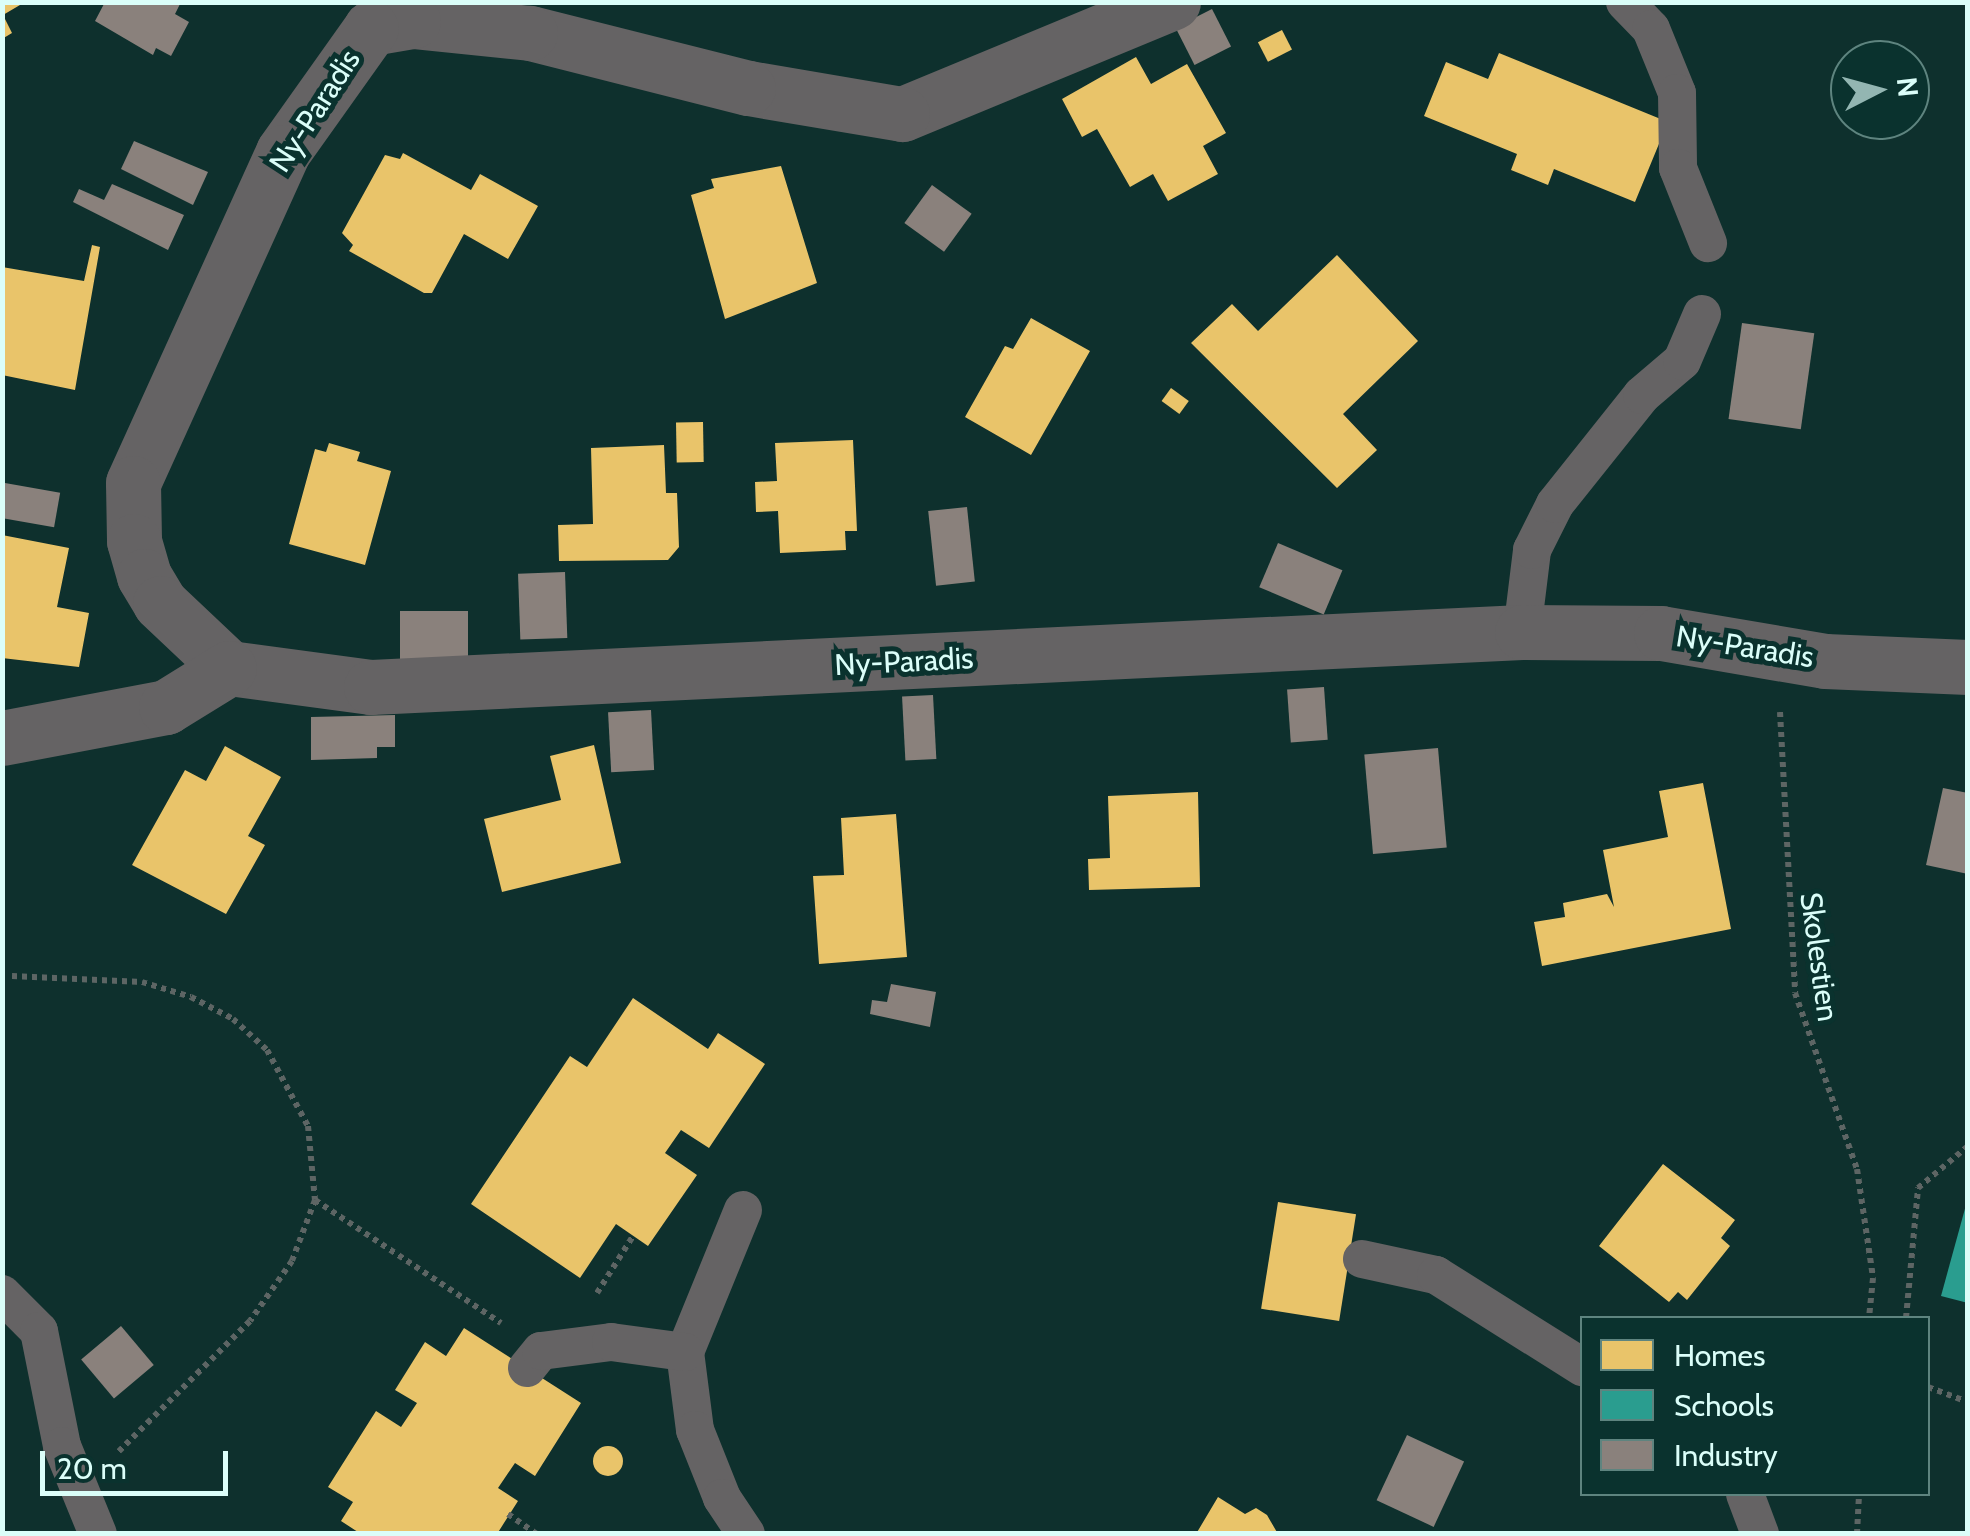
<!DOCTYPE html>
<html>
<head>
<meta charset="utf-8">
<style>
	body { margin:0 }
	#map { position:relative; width:1970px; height:1536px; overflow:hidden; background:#0e302d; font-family:Cabin,sans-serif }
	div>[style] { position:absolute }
	.homes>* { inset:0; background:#e9c46a; transform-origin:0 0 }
	.round { border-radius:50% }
	.schools>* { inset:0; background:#2a9d8f }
	.industry>* { inset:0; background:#8a817c; transform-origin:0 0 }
	.path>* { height:6px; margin-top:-3px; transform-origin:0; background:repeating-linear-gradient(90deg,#5d6564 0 5px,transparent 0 10px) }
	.lane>* { height:38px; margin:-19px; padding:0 19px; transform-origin:19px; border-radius:19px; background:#656364 }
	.street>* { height:55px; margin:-27.5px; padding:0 27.5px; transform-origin:27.5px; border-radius:27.5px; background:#656364 }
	span { translate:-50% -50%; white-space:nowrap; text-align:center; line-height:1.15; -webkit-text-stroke:10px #0a322e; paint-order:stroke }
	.street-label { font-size:30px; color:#dbfef9 }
	.frame { position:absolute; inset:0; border:5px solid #dbfef9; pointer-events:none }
	.legend { position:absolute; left:1580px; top:1316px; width:350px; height:180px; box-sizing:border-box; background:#0a322e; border:2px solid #5e847f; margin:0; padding:12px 18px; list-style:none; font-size:30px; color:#dbfef9 }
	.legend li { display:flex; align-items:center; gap:20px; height:50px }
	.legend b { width:50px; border:2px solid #5e847f }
	.north { position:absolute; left:1830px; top:40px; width:100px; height:100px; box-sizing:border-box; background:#0a322e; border:2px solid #5e847f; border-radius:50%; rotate:84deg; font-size:28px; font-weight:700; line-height:40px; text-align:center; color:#dbfef9 }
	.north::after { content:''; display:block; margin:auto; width:35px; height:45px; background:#93b6b2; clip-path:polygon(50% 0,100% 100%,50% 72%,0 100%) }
	.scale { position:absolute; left:40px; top:1451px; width:188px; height:45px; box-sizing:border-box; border:5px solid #dbfef9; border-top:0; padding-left:12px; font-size:30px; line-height:35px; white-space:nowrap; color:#dbfef9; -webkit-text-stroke:8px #0a322e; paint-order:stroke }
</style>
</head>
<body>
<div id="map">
	<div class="homes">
		<div style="clip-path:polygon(2px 2px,20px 5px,3px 15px,12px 33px,2px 39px)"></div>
		<div style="left:1282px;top:30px;width:22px;height:27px;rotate:63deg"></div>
		<div style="clip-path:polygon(1499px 53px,1668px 122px,1635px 202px,1554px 169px,1548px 185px,1511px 170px,1517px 154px,1424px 116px,1446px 62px,1488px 79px)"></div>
		<div style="clip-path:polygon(1136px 57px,1151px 84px,1187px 64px,1226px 133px,1203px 146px,1218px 174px,1168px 201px,1153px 174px,1130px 187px,1097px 129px,1082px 137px,1062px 99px)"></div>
		<div style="clip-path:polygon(403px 153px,471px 190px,480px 174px,538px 206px,508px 259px,464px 234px,432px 293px,424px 293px,349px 251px,353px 245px,342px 233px,385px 155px,400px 159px)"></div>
		<div style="clip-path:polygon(781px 166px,817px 283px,725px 319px,691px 195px,714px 188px,711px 179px)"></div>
		<div style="clip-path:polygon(92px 245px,100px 247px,75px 390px,2px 375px,2px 267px,84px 281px)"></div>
		<div style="clip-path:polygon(1337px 255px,1418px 341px,1343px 414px,1377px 450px,1337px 488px,1191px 343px,1232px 304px,1258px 331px)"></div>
		<div style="clip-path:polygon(1031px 318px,1090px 351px,1031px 455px,965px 417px,1005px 346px,1013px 349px)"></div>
		<div style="left:1171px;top:388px;width:22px;height:16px;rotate:36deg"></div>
		<div style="left:703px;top:422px;width:40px;height:27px;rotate:89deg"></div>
		<div style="clip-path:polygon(853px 440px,857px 531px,845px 531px,846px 550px,780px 553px,778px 511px,756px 512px,755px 482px,777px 481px,775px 443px)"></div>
		<div style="clip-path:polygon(329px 443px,360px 452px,357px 461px,391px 471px,365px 565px,289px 544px,315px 449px,326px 452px)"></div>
		<div style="clip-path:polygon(664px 445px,666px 493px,677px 493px,679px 547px,668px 560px,559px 561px,558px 525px,593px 524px,591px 448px)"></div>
		<div style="clip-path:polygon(2px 535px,69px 548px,57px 607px,89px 613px,79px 667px,2px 658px)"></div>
		<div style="clip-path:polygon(594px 745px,621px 863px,502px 892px,484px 819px,561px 800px,550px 756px)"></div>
		<div style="clip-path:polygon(225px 746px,281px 777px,248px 836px,265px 845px,226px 914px,132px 865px,185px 770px,206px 781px)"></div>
		<div style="clip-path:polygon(1703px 783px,1731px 929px,1542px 966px,1534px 922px,1565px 917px,1563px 903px,1607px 894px,1614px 907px,1603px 850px,1668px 837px,1659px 791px)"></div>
		<div style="clip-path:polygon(1198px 792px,1200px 887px,1089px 890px,1088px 859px,1110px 858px,1108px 796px)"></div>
		<div style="clip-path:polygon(896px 814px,907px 957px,819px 964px,813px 876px,844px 875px,841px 818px)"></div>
		<div style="clip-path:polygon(633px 998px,708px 1049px,718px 1033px,765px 1064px,709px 1148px,681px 1130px,665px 1153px,697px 1175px,648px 1246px,616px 1224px,580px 1278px,471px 1204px,570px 1056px,587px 1067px)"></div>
		<div style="clip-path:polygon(1663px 1164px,1735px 1220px,1721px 1238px,1730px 1246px,1687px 1300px,1678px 1292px,1669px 1302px,1599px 1246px)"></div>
		<div style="left:1278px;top:1202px;width:79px;height:108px;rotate:9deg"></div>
		<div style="clip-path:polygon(464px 1328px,581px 1403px,535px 1476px,515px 1463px,498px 1488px,518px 1501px,497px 1534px,361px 1534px,341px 1521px,353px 1502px,328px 1487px,376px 1411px,401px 1427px,417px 1403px,395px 1390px,425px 1342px,446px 1356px)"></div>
		<div class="round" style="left:593px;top:1446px;width:30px;height:30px"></div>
		<div style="clip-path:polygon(1218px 1497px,1245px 1514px,1256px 1508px,1267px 1515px,1278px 1534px,1196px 1534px)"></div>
	</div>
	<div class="schools">
		<div style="clip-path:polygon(1966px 1205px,1968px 1205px,1968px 1303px,1941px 1296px)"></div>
	</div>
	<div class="industry">
		<div style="clip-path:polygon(105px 2px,181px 2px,175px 14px,189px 22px,171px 56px,156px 48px,153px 55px,95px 21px)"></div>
		<div style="left:1212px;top:9px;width:42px;height:41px;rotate:63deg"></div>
		<div style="clip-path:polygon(134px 141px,208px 172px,193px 205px,121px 169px)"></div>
		<div style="clip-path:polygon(112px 184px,184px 215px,168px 250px,73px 202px,79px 189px,104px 200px)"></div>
		<div style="left:932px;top:185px;width:49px;height:47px;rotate:36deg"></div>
		<div style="left:1742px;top:323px;width:73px;height:97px;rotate:8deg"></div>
		<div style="left:5px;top:483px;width:56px;height:35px;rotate:10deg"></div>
		<div style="left:967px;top:507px;width:75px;height:39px;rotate:84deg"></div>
		<div style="left:1278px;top:543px;width:70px;height:48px;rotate:23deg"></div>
		<div style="left:565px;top:572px;width:66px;height:47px;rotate:88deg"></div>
		<div style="left:400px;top:611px;width:68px;height:49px"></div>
		<div style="left:1324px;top:687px;width:53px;height:37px;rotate:86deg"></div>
		<div style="left:933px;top:695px;width:64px;height:31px;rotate:87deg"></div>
		<div style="left:651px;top:710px;width:60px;height:43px;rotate:87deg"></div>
		<div style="clip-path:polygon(395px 715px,395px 747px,377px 747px,377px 758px,311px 760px,311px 717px)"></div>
		<div style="left:1438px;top:748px;width:100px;height:74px;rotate:85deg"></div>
		<div style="clip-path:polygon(1943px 788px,1968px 793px,1968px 874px,1926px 865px)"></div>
		<div style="clip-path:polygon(891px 984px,936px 992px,930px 1027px,870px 1014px,872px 1000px,887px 1002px)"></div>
		<div style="left:121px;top:1326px;width:51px;height:52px;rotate:50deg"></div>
		<div style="left:1407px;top:1435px;width:63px;height:72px;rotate:25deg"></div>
	</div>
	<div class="path">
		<div style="left:1780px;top:712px;width:281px;rotate:86.9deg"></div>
		<div style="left:1795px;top:993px;width:187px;rotate:70.6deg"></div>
		<div style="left:1857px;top:1169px;width:110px;rotate:81.6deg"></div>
		<div style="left:1873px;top:1278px;width:40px;rotate:95.7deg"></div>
		<div style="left:12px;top:976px;width:130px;rotate:2.6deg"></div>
		<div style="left:142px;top:982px;width:51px;rotate:17deg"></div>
		<div style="left:191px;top:997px;width:47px;rotate:27.6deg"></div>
		<div style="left:233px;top:1019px;width:46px;rotate:42.4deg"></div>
		<div style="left:267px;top:1050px;width:86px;rotate:61.7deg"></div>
		<div style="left:308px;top:1126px;width:74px;rotate:84.6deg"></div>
		<div style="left:315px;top:1200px;width:65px;rotate:110.7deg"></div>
		<div style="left:292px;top:1261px;width:73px;rotate:125deg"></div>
		<div style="left:250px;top:1321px;width:185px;rotate:135.2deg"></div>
		<div style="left:315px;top:1200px;width:223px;rotate:33.5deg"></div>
		<div style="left:597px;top:1293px;width:67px;rotate:-57.7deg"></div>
		<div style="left:1906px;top:1318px;width:131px;rotate:-84.7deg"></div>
		<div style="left:1918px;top:1188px;width:65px;rotate:-40deg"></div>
		<div style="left:1928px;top:1387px;width:43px;rotate:20.6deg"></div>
		<div style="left:508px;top:1514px;width:35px;rotate:35deg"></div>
		<div style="left:1857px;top:1534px;width:40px;rotate:-87.1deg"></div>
	</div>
	<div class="lane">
		<div style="left:1625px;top:2px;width:37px;rotate:46deg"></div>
		<div style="left:1651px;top:29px;width:69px;rotate:67.9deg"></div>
		<div style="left:1677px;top:93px;width:75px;rotate:89.2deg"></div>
		<div style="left:1678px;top:168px;width:81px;rotate:68.2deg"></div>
		<div style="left:1522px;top:632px;width:83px;rotate:-83deg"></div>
		<div style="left:1532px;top:550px;width:51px;rotate:-63.4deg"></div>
		<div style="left:1555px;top:504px;width:139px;rotate:-51.4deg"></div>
		<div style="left:1642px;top:395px;width:52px;rotate:-40.4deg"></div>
		<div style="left:1682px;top:361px;width:51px;rotate:-66.9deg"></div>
		<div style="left:743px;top:1210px;width:153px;rotate:112.2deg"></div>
		<div style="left:685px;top:1352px;width:79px;rotate:82.7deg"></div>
		<div style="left:695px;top:1430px;width:73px;rotate:68.3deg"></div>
		<div style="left:722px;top:1498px;width:43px;rotate:56.3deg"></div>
		<div style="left:1362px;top:1259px;width:76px;rotate:12.2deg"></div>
		<div style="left:1436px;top:1275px;width:173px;rotate:32.2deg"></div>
		<div style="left:2px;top:1294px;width:52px;rotate:45deg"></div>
		<div style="left:39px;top:1331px;width:117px;rotate:78.7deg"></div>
		<div style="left:62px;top:1446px;width:95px;rotate:67.8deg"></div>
		<div style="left:527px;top:1368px;width:22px;rotate:-51deg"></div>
		<div style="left:541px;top:1351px;width:71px;rotate:-7.3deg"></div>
		<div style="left:611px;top:1342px;width:75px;rotate:7.7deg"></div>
		<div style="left:1745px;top:1494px;width:43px;rotate:69.4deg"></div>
	</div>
	<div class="street">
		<div style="left:1173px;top:2px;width:293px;rotate:157.5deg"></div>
		<div style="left:902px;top:114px;width:156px;rotate:-170.4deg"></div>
		<div style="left:748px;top:88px;width:225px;rotate:-165.8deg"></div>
		<div style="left:530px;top:33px;width:118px;rotate:-174.1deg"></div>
		<div style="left:413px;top:21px;width:43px;rotate:170.5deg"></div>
		<div style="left:371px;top:28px;width:152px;rotate:125.4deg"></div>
		<div style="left:283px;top:152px;width:363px;rotate:114.4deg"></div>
		<div style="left:133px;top:483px;width:58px;rotate:89deg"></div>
		<div style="left:134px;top:541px;width:36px;rotate:74deg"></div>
		<div style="left:144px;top:576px;width:31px;rotate:59deg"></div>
		<div style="left:160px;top:603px;width:95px;rotate:43.3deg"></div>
		<div style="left:229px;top:668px;width:143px;rotate:7.6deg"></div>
		<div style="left:371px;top:687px;width:1152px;rotate:-2.74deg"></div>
		<div style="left:1522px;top:632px;width:139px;rotate:0.4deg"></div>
		<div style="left:1661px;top:633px;width:166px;rotate:9.7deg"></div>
		<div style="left:1825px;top:661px;width:143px;rotate:2.4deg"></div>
		<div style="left:2px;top:738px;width:167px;rotate:-10.7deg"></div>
		<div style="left:166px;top:707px;width:74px;rotate:-31.8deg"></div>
	</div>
	<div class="street-label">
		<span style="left:315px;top:111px;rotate:-57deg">Ny-Paradis</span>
		<span style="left:1745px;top:647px;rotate:9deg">Ny-Paradis</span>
		<span style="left:904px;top:662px;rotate:-3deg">Ny-Paradis</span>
		<span style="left:1819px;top:957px;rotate:82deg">Skolestien</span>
	</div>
	<div class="frame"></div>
	<ul class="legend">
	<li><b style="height:28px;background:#e9c46a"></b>Homes</li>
	<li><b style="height:28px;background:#2a9d8f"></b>Schools</li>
	<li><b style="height:28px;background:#8a817c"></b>Industry</li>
	</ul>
	<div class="north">N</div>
	<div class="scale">20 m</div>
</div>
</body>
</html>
